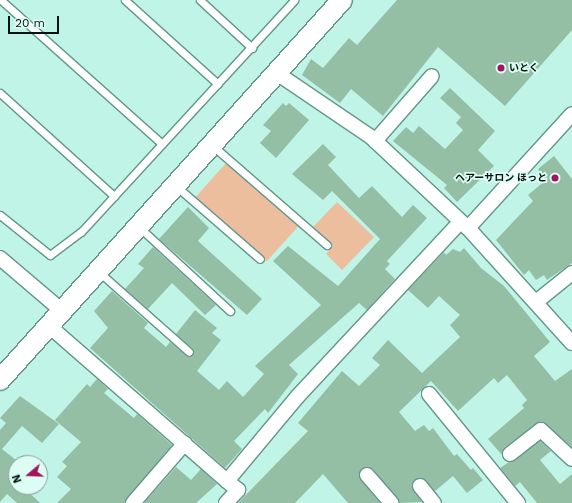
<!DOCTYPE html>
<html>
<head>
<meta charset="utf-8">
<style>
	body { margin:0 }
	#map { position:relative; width:572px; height:503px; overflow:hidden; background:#bff4e7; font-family:"Work Sans","Noto Sans JP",sans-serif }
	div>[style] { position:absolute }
	.green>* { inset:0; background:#ecbe9e; transform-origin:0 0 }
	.building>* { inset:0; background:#95bfa5 }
	.roads { filter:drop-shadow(1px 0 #64968a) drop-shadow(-1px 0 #64968a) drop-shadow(0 1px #64968a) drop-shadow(0 -1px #64968a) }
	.lane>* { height:7px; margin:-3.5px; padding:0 3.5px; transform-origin:3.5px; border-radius:3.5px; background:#fff }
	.street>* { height:14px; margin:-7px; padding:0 7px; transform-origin:7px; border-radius:7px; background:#fff }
	.secondary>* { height:20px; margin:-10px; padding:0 10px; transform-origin:10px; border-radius:10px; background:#fff }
	.dots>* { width:11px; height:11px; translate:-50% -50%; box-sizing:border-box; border:2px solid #ddfdf4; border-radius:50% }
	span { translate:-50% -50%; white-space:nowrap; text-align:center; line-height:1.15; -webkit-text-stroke:3.5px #ddfdf4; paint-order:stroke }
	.poi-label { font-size:10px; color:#021511; font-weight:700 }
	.left { translate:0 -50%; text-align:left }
	.right { translate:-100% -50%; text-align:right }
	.north { position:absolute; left:8px; top:455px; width:40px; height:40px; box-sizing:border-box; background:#ddfdf4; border:1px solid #85a099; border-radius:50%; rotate:251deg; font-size:11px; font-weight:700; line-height:16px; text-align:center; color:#021511 }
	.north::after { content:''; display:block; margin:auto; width:14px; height:18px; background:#a2145b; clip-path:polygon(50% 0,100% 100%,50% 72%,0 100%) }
	.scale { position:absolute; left:8px; top:16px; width:51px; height:18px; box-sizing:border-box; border:2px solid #021511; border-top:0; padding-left:5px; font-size:12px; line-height:14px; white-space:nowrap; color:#021511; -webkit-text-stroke:3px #ddfdf4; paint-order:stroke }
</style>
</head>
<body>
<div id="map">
	<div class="green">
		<div style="left:227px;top:162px;width:96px;height:47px;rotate:42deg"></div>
		<div style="clip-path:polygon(337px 202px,374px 237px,342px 270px,326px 254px,333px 246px,313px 227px)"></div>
	</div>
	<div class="building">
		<div style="clip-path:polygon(397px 0,572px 0,572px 30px,505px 106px,438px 47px,383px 116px,351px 89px,340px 103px,302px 75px,311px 59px,323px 68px,349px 38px,357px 45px)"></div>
		<div style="clip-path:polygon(450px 88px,495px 131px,478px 150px,494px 166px,457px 202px,444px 188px,447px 185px,393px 141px,406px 127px,413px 133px,419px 126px,445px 149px,463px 130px,456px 123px,461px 117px,440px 98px)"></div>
		<div style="clip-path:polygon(283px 103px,286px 106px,289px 103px,309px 120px,276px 158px,260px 143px,271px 131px,263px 125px)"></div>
		<div style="clip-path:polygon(323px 144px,336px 157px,328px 165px,359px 198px,372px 186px,402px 217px,413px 205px,427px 218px,387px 261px,390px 264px,385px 269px,395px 279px,367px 310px,359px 303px,289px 365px,298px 374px,268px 413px,265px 409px,234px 441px,242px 449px,225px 468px,90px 348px,108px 328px,94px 311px,112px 291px,148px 323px,144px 328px,166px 347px,170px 342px,188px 357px,194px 350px,176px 334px,195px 310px,217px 328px,212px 333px,221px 340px,197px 371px,219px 390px,227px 381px,243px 397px,264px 374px,255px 366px,321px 305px,273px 261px,288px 246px,338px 286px,380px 239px,332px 191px,323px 200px,292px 174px)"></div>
		<div style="clip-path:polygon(554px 156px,572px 179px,572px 263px,547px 280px,544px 275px,536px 280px,529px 270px,524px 275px,496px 240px,533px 201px,528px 195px,546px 180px,538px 169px)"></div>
		<div style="clip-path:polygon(188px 207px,209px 228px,198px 241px,262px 299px,247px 315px,159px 239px)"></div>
		<div style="clip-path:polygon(153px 247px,216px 305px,205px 315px,172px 283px,148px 309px,125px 289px,144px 268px,138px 264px)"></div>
		<div style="clip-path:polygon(464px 248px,481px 268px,504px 286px,550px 342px,534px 356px,555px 381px,572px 369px,572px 447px,540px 422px,505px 447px,502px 455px,488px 439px,524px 408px,522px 405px,527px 400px,507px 375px,498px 383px,494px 378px,458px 411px,431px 381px,399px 412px,415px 431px,424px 425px,429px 431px,433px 428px,454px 456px,457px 454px,471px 470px,473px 468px,483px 480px,467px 493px,453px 476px,435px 491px,419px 478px,412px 487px,422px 502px,399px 503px,373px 469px,366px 467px,359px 477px,380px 503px,348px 503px,323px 474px,295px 503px,238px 503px,308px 431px,298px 423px,342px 371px,359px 386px,380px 365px,372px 358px,388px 340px,422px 373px,460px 337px,450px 325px,460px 315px,439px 296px,428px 308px,408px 290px,444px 252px,446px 255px,453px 249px,460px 252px)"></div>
		<div style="clip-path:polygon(97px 379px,108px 389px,104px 393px,134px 418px,137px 414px,172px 445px,125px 503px,57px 503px,71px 489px,57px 477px,67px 466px,62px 462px,81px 442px,55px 420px,87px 384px,90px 387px)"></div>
		<div style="clip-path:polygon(20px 396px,59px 424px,42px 443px,22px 426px,2px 449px,16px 460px,16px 487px,23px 487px,40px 503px,17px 503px,7px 494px,0 502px,0 430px,6px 423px,0 418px)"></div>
		<div style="clip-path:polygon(540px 441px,551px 451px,540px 460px,560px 484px,572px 474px,572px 503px,537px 503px,520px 482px,515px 486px,500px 468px)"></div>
		<div style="clip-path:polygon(176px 467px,191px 480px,201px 469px,217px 484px,196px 503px,144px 503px)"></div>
	</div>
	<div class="roads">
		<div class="lane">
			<div style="left:1px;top:0;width:216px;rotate:41.8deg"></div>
			<div style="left:125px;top:0;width:125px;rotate:42.1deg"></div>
			<div style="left:200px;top:0;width:71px;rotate:42.7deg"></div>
			<div style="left:0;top:93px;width:154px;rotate:42.1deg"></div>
			<div style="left:213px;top:146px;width:151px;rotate:41deg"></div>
			<div style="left:176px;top:186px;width:111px;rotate:41deg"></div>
			<div style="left:0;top:215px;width:64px;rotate:38.7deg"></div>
			<div style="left:50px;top:255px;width:39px;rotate:-37deg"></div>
			<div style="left:81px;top:232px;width:315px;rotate:-47.4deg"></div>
			<div style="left:139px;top:227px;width:124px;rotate:42.7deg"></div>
			<div style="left:99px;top:272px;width:120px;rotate:41.6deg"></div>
		</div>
		<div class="street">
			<div style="left:278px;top:74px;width:112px;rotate:34.1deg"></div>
			<div style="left:371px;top:137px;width:133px;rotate:43.2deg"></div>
			<div style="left:468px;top:228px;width:155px;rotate:47.9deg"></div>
			<div style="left:375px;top:141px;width:86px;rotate:-48.8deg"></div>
			<div style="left:468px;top:228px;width:154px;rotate:-47.6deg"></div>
			<div style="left:0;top:258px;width:80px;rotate:40.4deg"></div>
			<div style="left:536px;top:302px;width:46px;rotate:-38.9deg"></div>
			<div style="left:48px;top:325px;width:237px;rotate:41.1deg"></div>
			<div style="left:227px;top:481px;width:111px;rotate:-50.1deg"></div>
			<div style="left:298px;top:396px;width:238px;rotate:-47deg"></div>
			<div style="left:429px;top:394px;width:141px;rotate:50.8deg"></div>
			<div style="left:510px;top:454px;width:39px;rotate:-38deg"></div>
			<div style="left:541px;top:430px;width:42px;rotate:43.1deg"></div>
			<div style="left:367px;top:475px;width:37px;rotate:49deg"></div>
			<div style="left:420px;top:486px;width:22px;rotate:51deg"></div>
			<div style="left:133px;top:503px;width:79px;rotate:-49.1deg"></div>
			<div style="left:226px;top:503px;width:18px;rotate:-47deg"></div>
			<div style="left:238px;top:490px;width:14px;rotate:-141deg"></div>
		</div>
		<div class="secondary">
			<div style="left:0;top:380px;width:511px;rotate:-48.01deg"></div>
		</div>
	</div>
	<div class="dots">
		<div style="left:501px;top:68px;background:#a2145b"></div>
		<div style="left:555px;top:178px;background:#a2145b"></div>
	</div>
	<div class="poi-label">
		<span class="left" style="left:509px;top:68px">いとく</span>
		<span class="right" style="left:547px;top:178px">ヘアーサロン ほっと</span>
	</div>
	<div class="north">N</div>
	<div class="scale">20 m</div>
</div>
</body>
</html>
